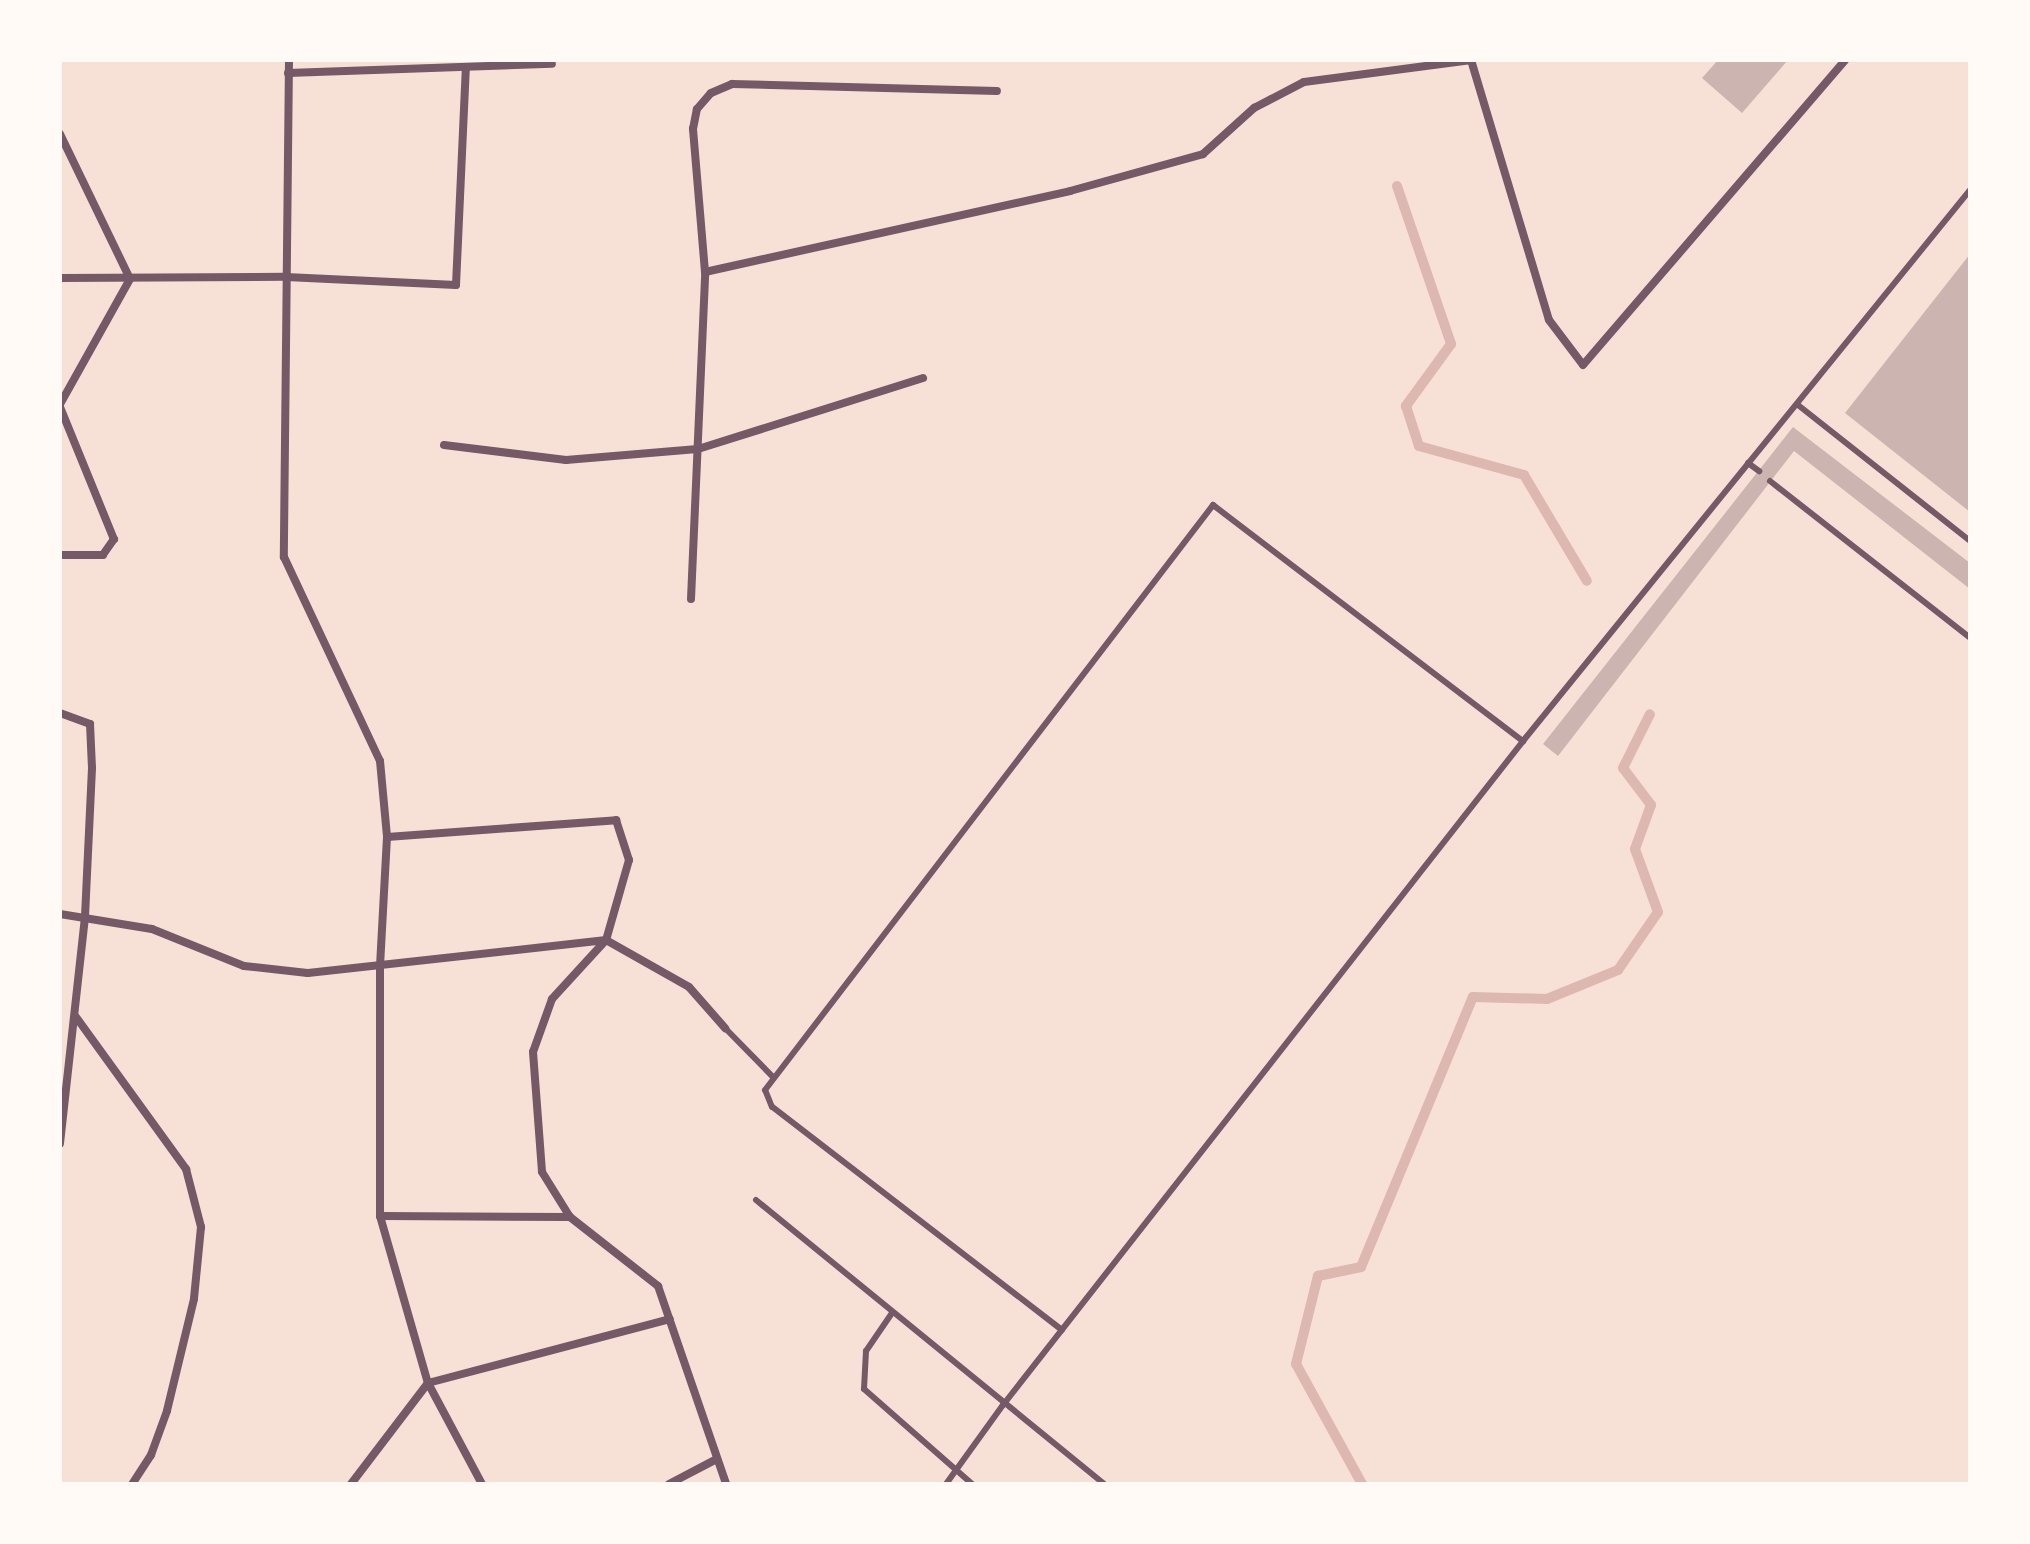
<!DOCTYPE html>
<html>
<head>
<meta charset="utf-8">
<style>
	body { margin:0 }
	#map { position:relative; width:2030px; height:1544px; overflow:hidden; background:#f7e1d7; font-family:Signika,sans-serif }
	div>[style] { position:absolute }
	.stream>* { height:10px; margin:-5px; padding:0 5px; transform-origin:5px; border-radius:5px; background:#dcb8b0 }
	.building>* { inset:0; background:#ccb4b1 }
	.service>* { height:6px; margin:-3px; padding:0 3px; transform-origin:3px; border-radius:3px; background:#755966 }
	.minor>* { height:8px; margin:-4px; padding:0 4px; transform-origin:4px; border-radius:4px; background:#755966 }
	span { translate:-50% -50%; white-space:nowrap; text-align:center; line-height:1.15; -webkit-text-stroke:6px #fffaf5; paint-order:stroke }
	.frame { position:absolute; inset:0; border:62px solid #fffaf5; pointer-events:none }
</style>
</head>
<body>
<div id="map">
	<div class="stream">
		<div style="left:1397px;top:186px;width:167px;rotate:71.1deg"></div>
		<div style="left:1451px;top:344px;width:77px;rotate:126deg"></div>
		<div style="left:1406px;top:406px;width:42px;rotate:72deg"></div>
		<div style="left:1419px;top:446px;width:109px;rotate:15.4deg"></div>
		<div style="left:1524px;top:475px;width:123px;rotate:59.3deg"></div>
		<div style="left:1362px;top:1484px;width:137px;rotate:-118.8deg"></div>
		<div style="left:1296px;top:1364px;width:91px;rotate:-76deg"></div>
		<div style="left:1318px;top:1276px;width:44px;rotate:-11.8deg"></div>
		<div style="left:1361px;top:1267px;width:292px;rotate:-67.5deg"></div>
		<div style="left:1473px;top:997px;width:74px;rotate:1.5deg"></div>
		<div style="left:1547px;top:999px;width:77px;rotate:-22.2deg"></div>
		<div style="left:1618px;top:970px;width:70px;rotate:-55.4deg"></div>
		<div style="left:1658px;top:912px;width:67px;rotate:-110.1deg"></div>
		<div style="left:1635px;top:849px;width:47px;rotate:-70deg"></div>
		<div style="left:1651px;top:805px;width:46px;rotate:-127.1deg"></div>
		<div style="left:1623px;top:768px;width:60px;rotate:-63.4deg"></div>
	</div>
	<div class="building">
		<div style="clip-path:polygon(1718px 60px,1788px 60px,1742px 113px,1702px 78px)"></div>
		<div style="clip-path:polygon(1970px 254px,1970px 512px,1845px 413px)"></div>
		<div style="clip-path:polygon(1793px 427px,1970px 563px,1970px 589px,1794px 451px,1558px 756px,1543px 744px)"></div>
	</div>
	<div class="service">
		<div style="left:1798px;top:405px;width:219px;rotate:38.3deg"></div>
		<div style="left:1748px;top:463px;width:14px;rotate:36deg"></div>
		<div style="left:1770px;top:481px;width:254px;rotate:38.1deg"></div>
		<div style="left:725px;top:1028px;width:69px;rotate:45.6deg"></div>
		<div style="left:756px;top:1200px;width:449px;rotate:39.2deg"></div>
		<div style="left:892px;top:1313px;width:46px;rotate:124.4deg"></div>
		<div style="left:866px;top:1351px;width:38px;rotate:93deg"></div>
		<div style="left:864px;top:1389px;width:144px;rotate:41.3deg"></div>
		<div style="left:1062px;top:1330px;width:366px;rotate:-142.4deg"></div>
		<div style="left:772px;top:1107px;width:18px;rotate:-112deg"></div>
		<div style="left:765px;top:1090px;width:737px;rotate:-52.55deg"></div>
		<div style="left:1213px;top:505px;width:390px;rotate:37.3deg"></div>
		<div style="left:946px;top:1484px;width:97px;rotate:-54.2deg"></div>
		<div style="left:1003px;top:1405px;width:843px;rotate:-51.93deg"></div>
		<div style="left:1523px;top:741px;width:710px;rotate:-50.95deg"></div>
	</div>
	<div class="minor">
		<div style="left:289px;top:60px;width:497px;rotate:90.6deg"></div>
		<div style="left:284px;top:557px;width:225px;rotate:64.8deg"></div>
		<div style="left:380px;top:761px;width:76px;rotate:84.7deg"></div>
		<div style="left:387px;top:837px;width:131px;rotate:93.1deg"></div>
		<div style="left:380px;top:968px;width:248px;rotate:90deg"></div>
		<div style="left:380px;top:1216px;width:174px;rotate:74deg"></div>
		<div style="left:428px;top:1383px;width:115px;rotate:61.9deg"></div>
		<div style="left:1471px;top:60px;width:271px;rotate:73.3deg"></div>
		<div style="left:1549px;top:320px;width:56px;rotate:52.9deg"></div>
		<div style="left:1583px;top:365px;width:402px;rotate:-49.3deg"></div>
		<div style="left:288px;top:73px;width:264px;rotate:-2deg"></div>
		<div style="left:60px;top:134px;width:161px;rotate:64.2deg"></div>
		<div style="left:130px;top:279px;width:143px;rotate:119.2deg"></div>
		<div style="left:705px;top:272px;width:374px;rotate:-12.5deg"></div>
		<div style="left:1070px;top:191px;width:138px;rotate:-15.5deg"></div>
		<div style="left:1203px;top:154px;width:69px;rotate:-42deg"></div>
		<div style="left:1254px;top:108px;width:56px;rotate:-27.5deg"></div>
		<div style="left:1304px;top:82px;width:169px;rotate:-7.5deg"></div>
		<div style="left:60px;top:278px;width:226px;rotate:-0.3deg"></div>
		<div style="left:286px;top:277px;width:170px;rotate:2.7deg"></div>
		<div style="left:456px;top:285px;width:218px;rotate:-87.4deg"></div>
		<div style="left:60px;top:407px;width:143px;rotate:67.8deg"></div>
		<div style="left:114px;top:539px;width:19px;rotate:125deg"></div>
		<div style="left:103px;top:555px;width:43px;rotate:180deg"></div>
		<div style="left:444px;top:445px;width:123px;rotate:7deg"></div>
		<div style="left:566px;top:460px;width:132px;rotate:-4.8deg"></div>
		<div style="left:698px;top:449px;width:236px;rotate:-17.5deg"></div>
		<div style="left:691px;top:599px;width:327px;rotate:-87.5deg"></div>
		<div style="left:705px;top:272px;width:144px;rotate:-94.8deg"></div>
		<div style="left:693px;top:129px;width:20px;rotate:-79deg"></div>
		<div style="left:697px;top:109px;width:21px;rotate:-49deg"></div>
		<div style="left:711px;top:93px;width:23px;rotate:-23deg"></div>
		<div style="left:732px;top:84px;width:265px;rotate:1.5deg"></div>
		<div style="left:60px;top:713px;width:32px;rotate:20deg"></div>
		<div style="left:90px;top:724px;width:44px;rotate:87.4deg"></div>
		<div style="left:92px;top:768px;width:149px;rotate:92.7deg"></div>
		<div style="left:85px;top:917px;width:228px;rotate:96.3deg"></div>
		<div style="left:387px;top:837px;width:230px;rotate:-4.2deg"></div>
		<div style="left:616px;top:820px;width:42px;rotate:72deg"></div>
		<div style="left:629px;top:860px;width:83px;rotate:106deg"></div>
		<div style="left:606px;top:940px;width:80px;rotate:132.5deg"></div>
		<div style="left:552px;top:999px;width:56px;rotate:109.7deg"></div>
		<div style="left:533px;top:1052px;width:120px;rotate:85.7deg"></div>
		<div style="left:542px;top:1172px;width:53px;rotate:58.1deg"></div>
		<div style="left:570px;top:1217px;width:112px;rotate:38.1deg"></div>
		<div style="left:658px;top:1286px;width:209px;rotate:71deg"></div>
		<div style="left:60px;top:914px;width:93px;rotate:9.3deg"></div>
		<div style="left:152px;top:929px;width:99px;rotate:21.9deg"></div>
		<div style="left:244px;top:966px;width:64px;rotate:6.2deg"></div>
		<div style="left:308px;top:973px;width:300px;rotate:-6.3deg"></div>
		<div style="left:606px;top:940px;width:95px;rotate:29.5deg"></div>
		<div style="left:689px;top:987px;width:55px;rotate:48.7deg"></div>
		<div style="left:76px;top:1017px;width:188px;rotate:54.1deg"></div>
		<div style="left:186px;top:1169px;width:60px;rotate:75.5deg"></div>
		<div style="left:201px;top:1227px;width:72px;rotate:95.6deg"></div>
		<div style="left:194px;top:1299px;width:115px;rotate:103.6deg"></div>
		<div style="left:167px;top:1411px;width:47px;rotate:110deg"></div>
		<div style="left:151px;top:1455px;width:35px;rotate:123deg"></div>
		<div style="left:380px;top:1216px;width:190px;rotate:0.3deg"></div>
		<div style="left:351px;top:1484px;width:127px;rotate:-52.7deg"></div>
		<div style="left:428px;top:1383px;width:250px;rotate:-14.8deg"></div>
		<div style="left:669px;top:1484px;width:52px;rotate:-27.6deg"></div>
	</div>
	<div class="frame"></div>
</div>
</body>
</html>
